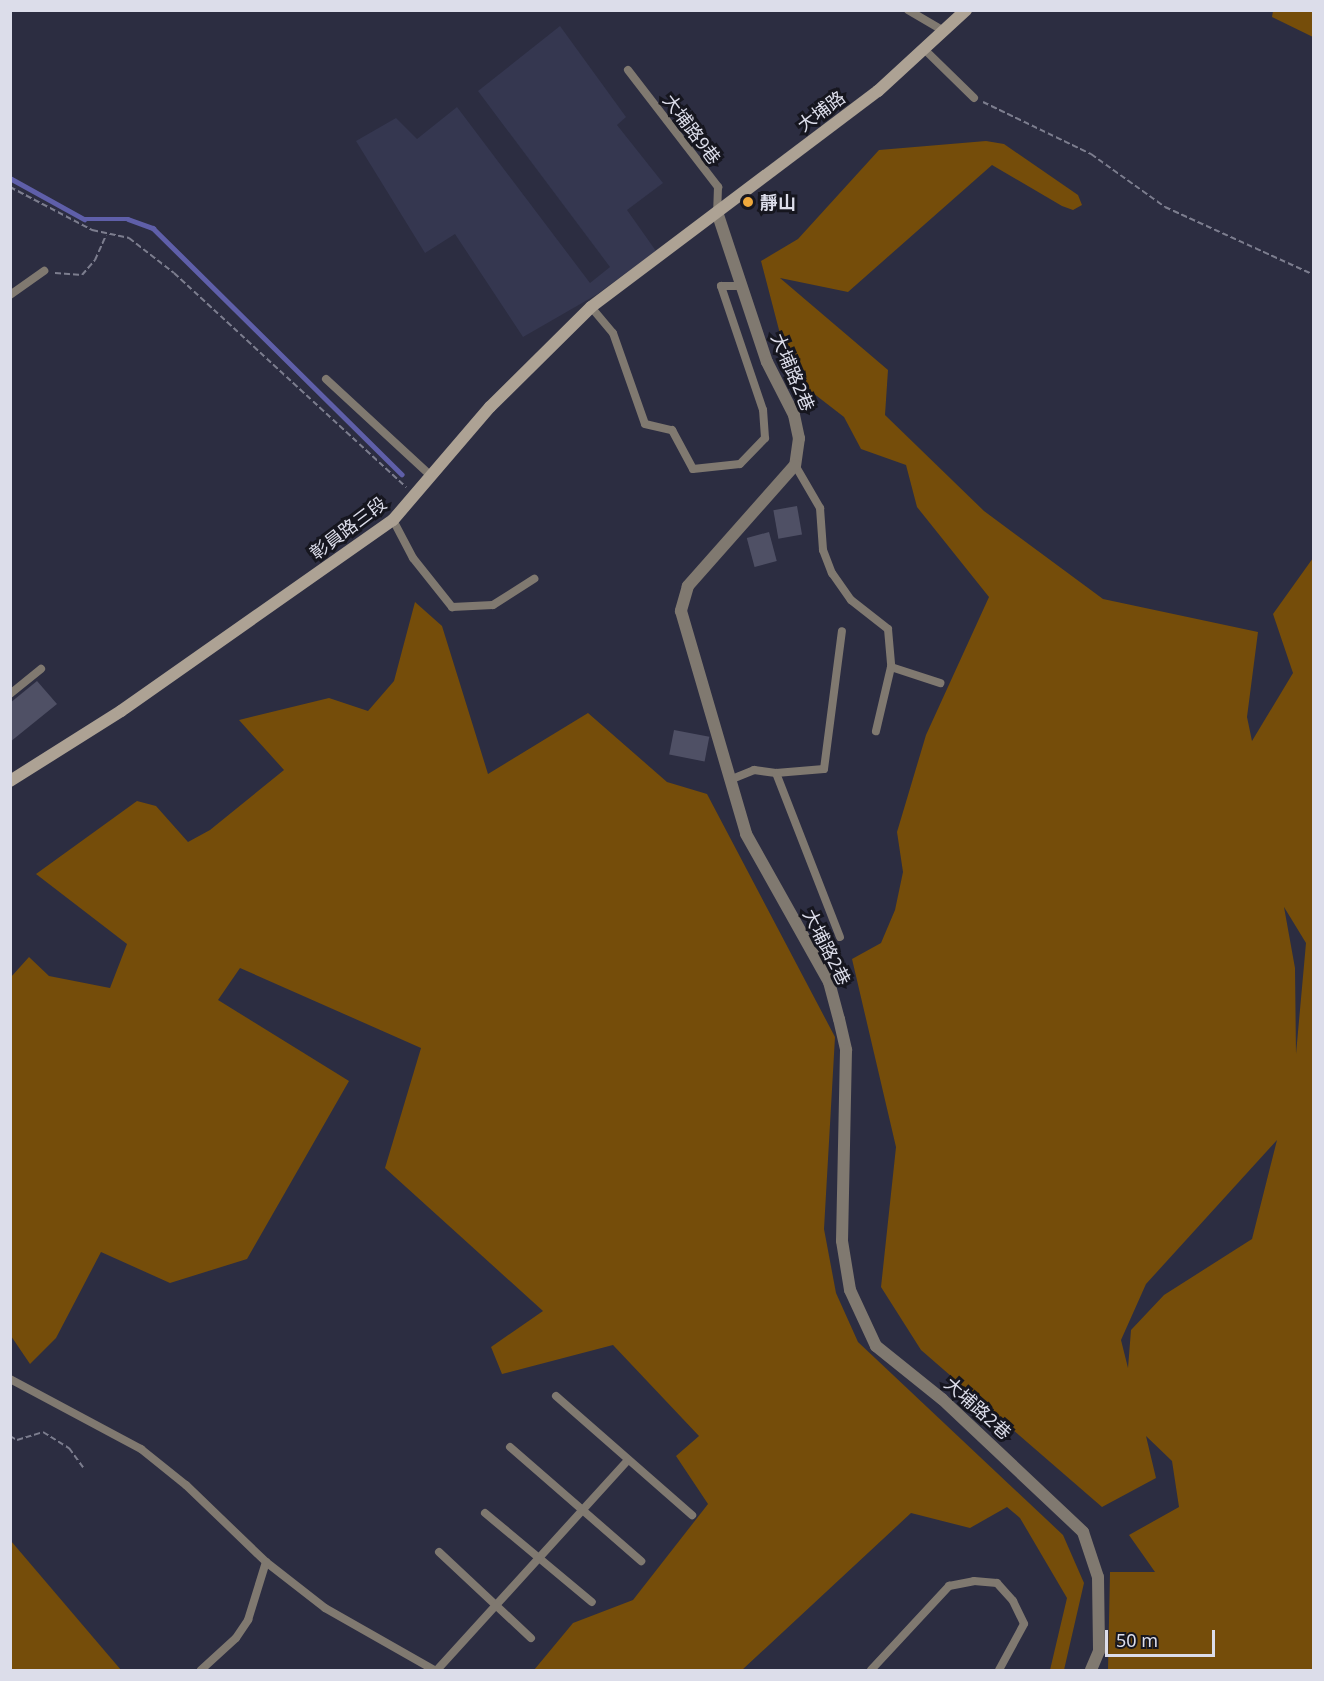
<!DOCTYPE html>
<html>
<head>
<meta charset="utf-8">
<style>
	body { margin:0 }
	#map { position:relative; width:1324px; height:1681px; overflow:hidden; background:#2c2d41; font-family:"Noto Sans","Noto Sans TC",sans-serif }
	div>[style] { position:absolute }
	.built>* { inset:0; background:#353750 }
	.green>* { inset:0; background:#754d0a }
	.stream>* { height:4.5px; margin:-2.25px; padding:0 2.25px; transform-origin:2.25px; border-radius:2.25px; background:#5f5fa9 }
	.building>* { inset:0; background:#4f5065; transform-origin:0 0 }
	.path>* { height:2px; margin-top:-1px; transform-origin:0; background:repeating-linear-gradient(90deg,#7c7d8e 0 6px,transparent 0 9px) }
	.lane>* { height:8px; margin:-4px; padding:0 4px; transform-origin:4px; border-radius:4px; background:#807970 }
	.street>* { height:12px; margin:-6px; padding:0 6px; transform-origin:6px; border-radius:6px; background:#807970 }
	.secondary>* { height:12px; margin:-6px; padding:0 6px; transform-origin:6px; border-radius:6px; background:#ada294 }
	.dots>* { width:16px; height:16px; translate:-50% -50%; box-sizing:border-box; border:3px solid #16161f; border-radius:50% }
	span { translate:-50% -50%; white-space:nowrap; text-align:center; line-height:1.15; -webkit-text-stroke:6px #16161f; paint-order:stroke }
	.street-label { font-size:18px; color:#dcddea }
	.poi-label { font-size:18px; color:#dcddea; font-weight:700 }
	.left { translate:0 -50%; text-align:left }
	.frame { position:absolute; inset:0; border:12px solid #dcddea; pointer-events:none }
	.scale { position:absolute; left:1105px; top:1630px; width:110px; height:27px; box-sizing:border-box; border:3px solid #dcddea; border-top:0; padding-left:8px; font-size:18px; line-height:21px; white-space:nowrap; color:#dcddea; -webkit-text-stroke:4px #16161f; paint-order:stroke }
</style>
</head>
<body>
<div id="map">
	<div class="built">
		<div style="clip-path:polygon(560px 26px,626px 117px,617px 125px,663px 183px,627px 210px,656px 251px,596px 295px,523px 337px,455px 234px,425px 253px,356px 141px,396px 118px,417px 139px,457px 107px,590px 283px,610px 267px,478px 91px)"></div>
	</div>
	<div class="green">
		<div style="clip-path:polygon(1273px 11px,1313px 11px,1313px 37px,1272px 17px)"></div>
		<div style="clip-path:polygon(evenodd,986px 141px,1004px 144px,1078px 195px,1082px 205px,1073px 210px,1062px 206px,992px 165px,848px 292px,780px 278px,888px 370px,885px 415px,984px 511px,1103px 599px,1258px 632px,1247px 717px,1252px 741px,1293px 673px,1273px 614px,1313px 558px,1313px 1670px,1108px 1670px,1110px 1572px,1155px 1572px,1129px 1535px,1179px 1507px,1172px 1461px,1146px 1436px,1156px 1478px,1102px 1507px,921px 1350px,881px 1287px,896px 1147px,852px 959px,881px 943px,895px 910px,903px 872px,897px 832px,926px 735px,989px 597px,917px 507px,906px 465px,861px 449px,844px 417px,791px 376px,761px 261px,798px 239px,879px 150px,986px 141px,1284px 907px,1306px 943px,1296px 1054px,1295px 968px,1284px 907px,986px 141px,1277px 1140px,1252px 1239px,1164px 1295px,1131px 1330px,1128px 1368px,1121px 1340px,1146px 1284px,1277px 1140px)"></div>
		<div style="clip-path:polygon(415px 602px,442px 626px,488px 774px,588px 713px,667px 782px,707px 794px,835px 1037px,824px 1229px,836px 1293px,858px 1342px,1063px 1535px,1084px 1583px,1064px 1670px,1050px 1670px,1067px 1598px,1020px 1518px,1007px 1507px,970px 1528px,911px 1513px,742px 1670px,534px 1670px,573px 1623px,633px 1600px,708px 1504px,676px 1456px,699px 1436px,613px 1345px,502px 1374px,491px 1347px,543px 1311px,385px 1168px,421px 1048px,240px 968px,218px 1000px,349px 1081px,247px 1259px,170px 1283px,101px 1252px,56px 1338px,30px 1364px,11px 1336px,11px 977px,29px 957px,49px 976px,110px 988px,127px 944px,36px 874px,137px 801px,156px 806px,188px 842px,210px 830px,284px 770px,239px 720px,329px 698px,368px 711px,394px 681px)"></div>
		<div style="clip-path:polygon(11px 1541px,121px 1670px,11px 1670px)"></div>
	</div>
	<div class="stream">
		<div style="left:10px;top:178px;width:85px;rotate:29deg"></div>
		<div style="left:84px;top:219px;width:44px"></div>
		<div style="left:128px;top:219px;width:27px;rotate:20deg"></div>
		<div style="left:153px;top:228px;width:350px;rotate:44.7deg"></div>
	</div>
	<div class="building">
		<div style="left:797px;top:506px;width:29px;height:24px;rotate:80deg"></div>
		<div style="left:769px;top:532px;width:30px;height:23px;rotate:75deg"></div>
		<div style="clip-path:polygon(37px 681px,57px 704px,10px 742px,10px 703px)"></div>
		<div style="left:674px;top:730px;width:36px;height:25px;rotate:11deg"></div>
	</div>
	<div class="path">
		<div style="left:983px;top:102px;width:120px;rotate:25.7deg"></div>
		<div style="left:1091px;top:154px;width:91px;rotate:35.6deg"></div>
		<div style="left:1165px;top:207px;width:164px;rotate:24.5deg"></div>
		<div style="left:10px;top:187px;width:93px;rotate:27.7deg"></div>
		<div style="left:92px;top:230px;width:38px;rotate:12deg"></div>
		<div style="left:129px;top:238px;width:57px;rotate:37.9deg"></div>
		<div style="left:174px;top:273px;width:316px;rotate:42.7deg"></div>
		<div style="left:55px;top:273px;width:27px;rotate:4deg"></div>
		<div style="left:82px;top:275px;width:20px;rotate:-49deg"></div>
		<div style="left:95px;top:260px;width:27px;rotate:-66deg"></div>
		<div style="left:10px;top:1436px;width:8px;rotate:30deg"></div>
		<div style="left:17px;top:1440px;width:27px;rotate:-17deg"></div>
		<div style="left:43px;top:1432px;width:31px;rotate:32deg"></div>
		<div style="left:69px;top:1448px;width:24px;rotate:54deg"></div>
	</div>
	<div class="lane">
		<div style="left:908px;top:10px;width:42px;rotate:30.3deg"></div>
		<div style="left:924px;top:49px;width:70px;rotate:44.4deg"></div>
		<div style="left:628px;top:70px;width:148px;rotate:52.4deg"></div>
		<div style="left:718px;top:187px;width:25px;rotate:92deg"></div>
		<div style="left:10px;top:295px;width:42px;rotate:-35.2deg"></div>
		<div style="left:591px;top:307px;width:34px;rotate:50deg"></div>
		<div style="left:613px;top:333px;width:96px;rotate:70.6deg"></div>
		<div style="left:645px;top:424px;width:28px;rotate:13deg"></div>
		<div style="left:672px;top:430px;width:44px;rotate:61.7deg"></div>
		<div style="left:693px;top:469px;width:47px;rotate:-6.1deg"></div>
		<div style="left:740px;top:464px;width:36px;rotate:-46deg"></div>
		<div style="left:765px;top:438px;width:28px;rotate:-94deg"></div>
		<div style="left:763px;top:410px;width:131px;rotate:-108.7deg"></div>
		<div style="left:721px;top:286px;width:19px"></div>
		<div style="left:326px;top:379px;width:143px;rotate:42.7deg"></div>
		<div style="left:795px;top:465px;width:50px;rotate:59.8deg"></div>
		<div style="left:820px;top:508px;width:42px;rotate:85.9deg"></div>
		<div style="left:823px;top:550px;width:25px;rotate:69deg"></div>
		<div style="left:832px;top:573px;width:33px;rotate:55deg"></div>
		<div style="left:851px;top:600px;width:47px;rotate:38.1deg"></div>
		<div style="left:888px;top:629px;width:38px;rotate:85deg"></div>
		<div style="left:891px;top:667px;width:66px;rotate:103.2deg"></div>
		<div style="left:393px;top:520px;width:43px;rotate:62.2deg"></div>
		<div style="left:413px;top:558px;width:63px;rotate:51.5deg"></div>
		<div style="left:452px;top:607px;width:41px;rotate:-2.8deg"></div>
		<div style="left:493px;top:605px;width:49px;rotate:-32.4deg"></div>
		<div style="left:891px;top:667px;width:52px;rotate:18.1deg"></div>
		<div style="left:10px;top:694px;width:40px;rotate:-39deg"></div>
		<div style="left:776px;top:773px;width:176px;rotate:68.7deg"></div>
		<div style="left:732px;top:779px;width:24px;rotate:-22deg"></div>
		<div style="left:754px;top:770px;width:22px;rotate:8deg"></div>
		<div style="left:776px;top:773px;width:48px;rotate:-4.8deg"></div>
		<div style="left:824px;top:769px;width:139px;rotate:-82.6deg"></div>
		<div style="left:10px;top:1379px;width:149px;rotate:28.1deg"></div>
		<div style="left:141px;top:1449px;width:58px;rotate:38.7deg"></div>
		<div style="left:186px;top:1485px;width:111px;rotate:43.9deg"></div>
		<div style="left:266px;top:1562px;width:75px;rotate:37.9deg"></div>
		<div style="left:325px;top:1608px;width:125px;rotate:29.6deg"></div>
		<div style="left:556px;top:1396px;width:181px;rotate:41.2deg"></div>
		<div style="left:510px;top:1447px;width:174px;rotate:41deg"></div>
		<div style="left:485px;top:1513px;width:139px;rotate:39.8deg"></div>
		<div style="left:439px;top:1552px;width:126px;rotate:43.1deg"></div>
		<div style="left:201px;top:1670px;width:47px;rotate:-42.4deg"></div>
		<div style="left:236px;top:1638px;width:22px;rotate:-56deg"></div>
		<div style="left:248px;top:1620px;width:61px;rotate:-72.8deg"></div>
		<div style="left:437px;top:1670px;width:282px;rotate:-47.7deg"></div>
		<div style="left:871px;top:1670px;width:115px;rotate:-47.1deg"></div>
		<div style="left:949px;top:1586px;width:25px;rotate:-11deg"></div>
		<div style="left:974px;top:1581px;width:23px;rotate:5deg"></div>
		<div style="left:997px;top:1583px;width:24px;rotate:48deg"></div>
		<div style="left:1013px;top:1601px;width:25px;rotate:64deg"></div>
		<div style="left:1024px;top:1624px;width:52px;rotate:118.5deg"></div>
	</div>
	<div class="street">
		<div style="left:717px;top:212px;width:158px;rotate:71.6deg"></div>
		<div style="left:767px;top:362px;width:59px;rotate:63deg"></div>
		<div style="left:794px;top:415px;width:24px;rotate:78deg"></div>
		<div style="left:799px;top:438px;width:27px;rotate:98deg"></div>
		<div style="left:795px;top:465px;width:162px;rotate:131.5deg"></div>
		<div style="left:688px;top:586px;width:26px;rotate:106deg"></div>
		<div style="left:681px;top:611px;width:232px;rotate:73.7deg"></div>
		<div style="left:746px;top:834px;width:170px;rotate:60.7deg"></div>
		<div style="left:829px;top:982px;width:38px;rotate:75deg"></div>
		<div style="left:839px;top:1019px;width:32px;rotate:77deg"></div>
		<div style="left:846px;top:1050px;width:191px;rotate:91.2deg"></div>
		<div style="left:842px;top:1241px;width:50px;rotate:80.7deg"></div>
		<div style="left:850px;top:1290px;width:62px;rotate:65.1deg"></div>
		<div style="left:876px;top:1346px;width:85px;rotate:38.8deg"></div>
		<div style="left:942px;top:1399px;width:194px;rotate:43.3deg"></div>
		<div style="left:1083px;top:1532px;width:47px;rotate:71.6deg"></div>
		<div style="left:1098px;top:1577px;width:74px;rotate:89.2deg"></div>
		<div style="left:1099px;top:1651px;width:21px;rotate:113deg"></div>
	</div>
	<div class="secondary">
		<div style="left:10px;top:781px;width:131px;rotate:-32.2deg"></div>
		<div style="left:121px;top:711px;width:332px;rotate:-35.1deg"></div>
		<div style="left:393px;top:520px;width:149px;rotate:-49.4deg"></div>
		<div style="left:490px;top:407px;width:142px;rotate:-44.7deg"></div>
		<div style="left:591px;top:307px;width:359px;rotate:-37deg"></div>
		<div style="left:878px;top:91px;width:120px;rotate:-42.6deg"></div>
	</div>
	<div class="dots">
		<div style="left:748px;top:202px;background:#eea83c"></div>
	</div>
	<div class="street-label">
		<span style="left:821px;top:111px;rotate:-37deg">大埔路</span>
		<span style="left:692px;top:129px;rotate:53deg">大埔路9巷</span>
		<span style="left:793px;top:372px;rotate:67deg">大埔路2巷</span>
		<span style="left:348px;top:528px;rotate:-37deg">彰員路三段</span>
		<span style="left:827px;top:947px;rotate:63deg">大埔路2巷</span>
		<span style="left:978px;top:1408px;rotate:42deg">大埔路2巷</span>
	</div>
	<div class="poi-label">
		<span class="left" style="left:760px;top:202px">靜山</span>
	</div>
	<div class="frame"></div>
	<div class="scale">50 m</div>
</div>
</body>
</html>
